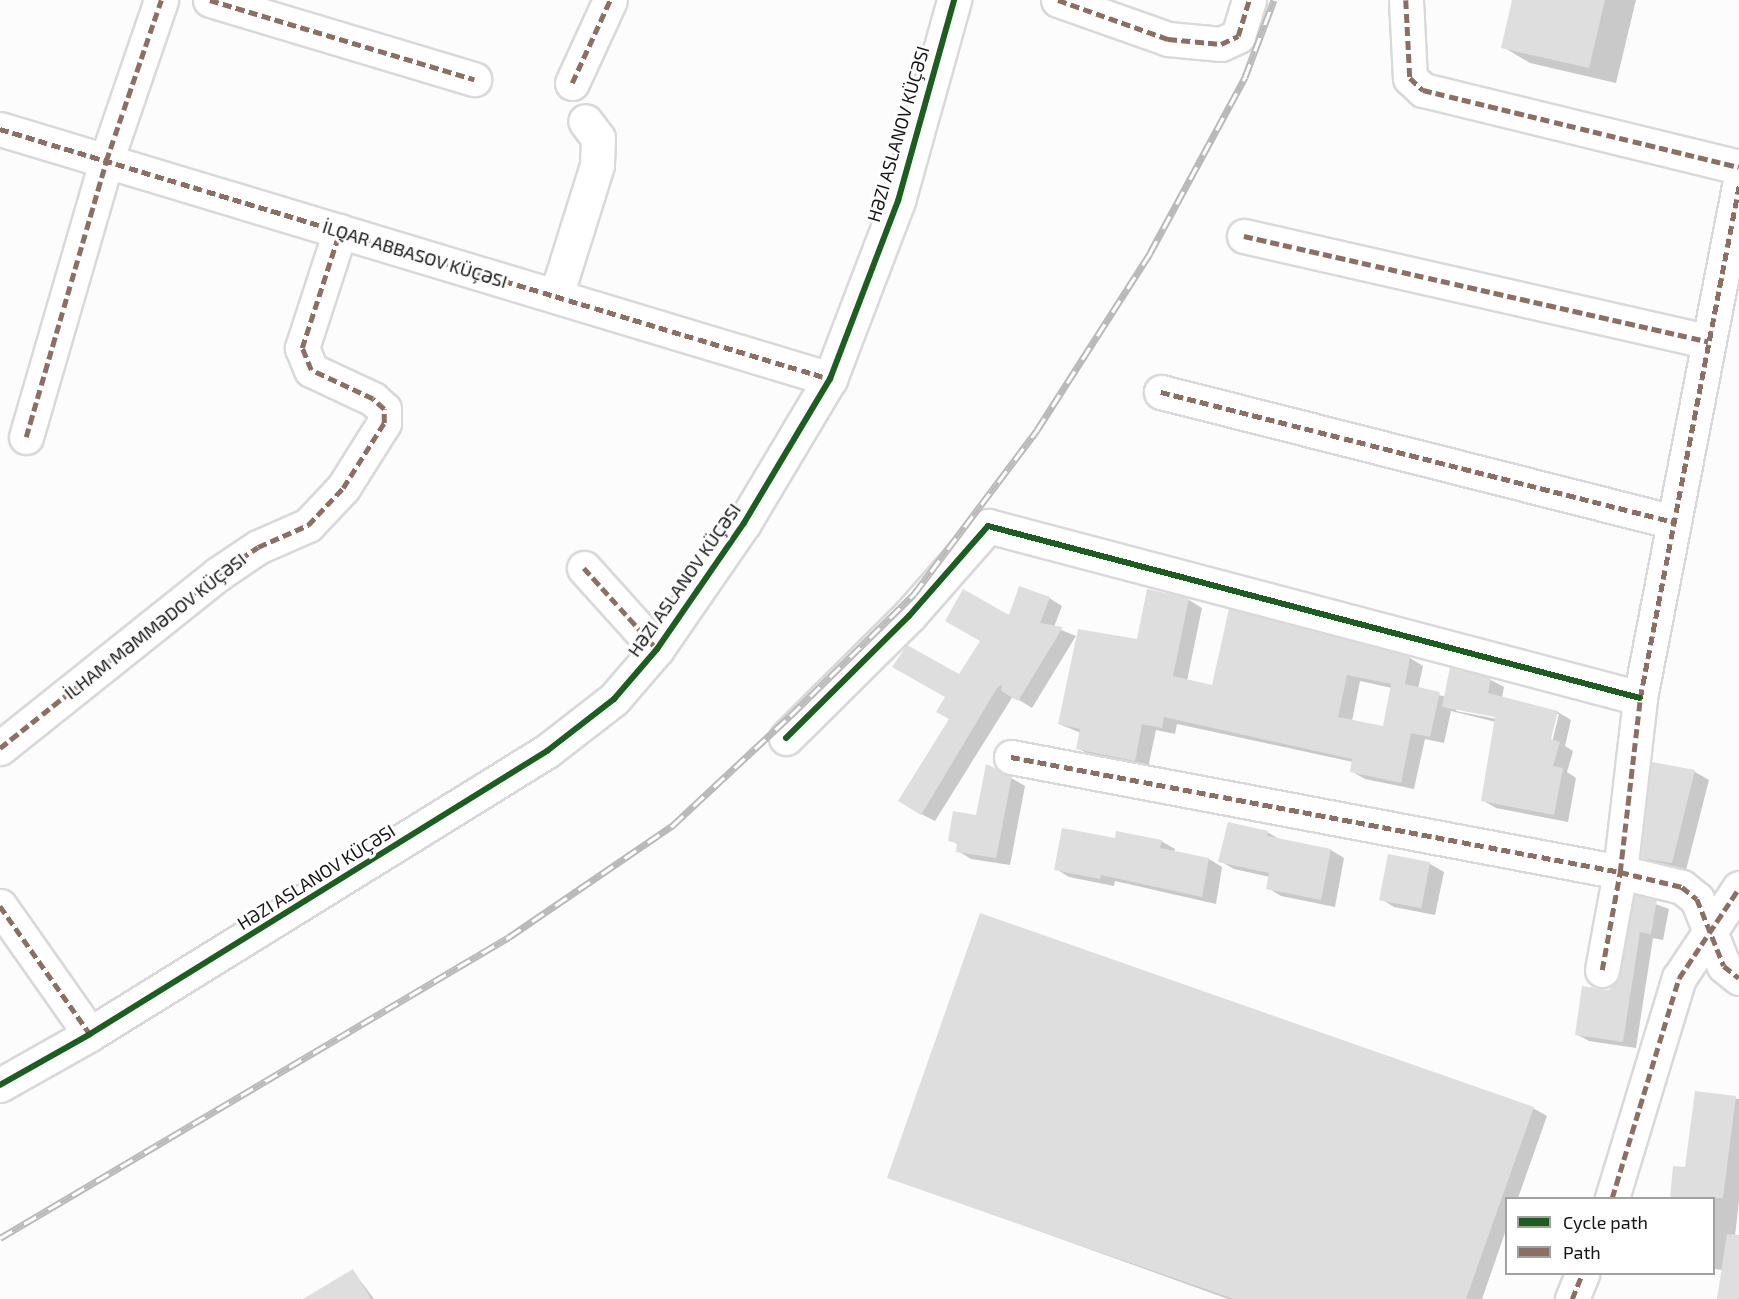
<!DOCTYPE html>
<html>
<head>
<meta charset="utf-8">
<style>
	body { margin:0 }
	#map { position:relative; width:1739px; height:1299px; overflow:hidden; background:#fcfcfd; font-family:"Exo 2",sans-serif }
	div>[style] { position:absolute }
	.shadow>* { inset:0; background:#0003 }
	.building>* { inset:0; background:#dfdedf; transform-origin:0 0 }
	.roads { filter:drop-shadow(2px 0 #d9d8da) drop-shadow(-2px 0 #d9d8da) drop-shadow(0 2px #d9d8da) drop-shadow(0 -2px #d9d8da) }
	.minor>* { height:33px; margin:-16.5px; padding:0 16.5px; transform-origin:16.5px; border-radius:16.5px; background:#fff }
	.rail>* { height:7px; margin-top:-3.5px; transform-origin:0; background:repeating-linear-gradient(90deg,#fff 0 14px,#bababa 0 28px); box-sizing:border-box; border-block:2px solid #bababa }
	.quiet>* { height:4.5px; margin-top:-2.25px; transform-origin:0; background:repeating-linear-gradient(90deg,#8d6e63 0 9px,transparent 0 13.5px) }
	.cycleway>* { height:6px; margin:-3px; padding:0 3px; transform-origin:3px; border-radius:3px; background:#1b5e20 }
	span { translate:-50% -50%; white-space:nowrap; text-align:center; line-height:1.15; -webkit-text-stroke:6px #fff; paint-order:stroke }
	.street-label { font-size:18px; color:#151516 }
	.legend { position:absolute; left:1505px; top:1197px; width:210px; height:78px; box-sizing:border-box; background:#fff; border:2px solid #a1a1a2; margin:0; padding:8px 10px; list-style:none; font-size:18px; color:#151516 }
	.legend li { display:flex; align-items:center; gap:12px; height:30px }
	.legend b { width:30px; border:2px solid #a1a1a2 }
</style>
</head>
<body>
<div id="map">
	<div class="shadow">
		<div style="clip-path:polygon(1514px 0,1636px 0,1616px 83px,1530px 63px,1503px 47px)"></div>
		<div style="clip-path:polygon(evenodd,1149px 591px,1189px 600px,1202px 608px,1187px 681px,1214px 686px,1230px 611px,1410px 658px,1423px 666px,1418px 689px,1446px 697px,1451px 669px,1491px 680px,1504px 687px,1502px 698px,1558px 712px,1571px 720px,1565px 746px,1573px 751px,1567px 772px,1576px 778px,1568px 822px,1496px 808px,1482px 800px,1496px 722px,1451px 711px,1444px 743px,1425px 739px,1414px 789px,1365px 779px,1351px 771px,1353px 762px,1177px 724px,1175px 734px,1156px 730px,1148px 768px,1091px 756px,1078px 748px,1081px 733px,1059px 724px,1138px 641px,1149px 591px,1360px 681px,1392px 688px,1384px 728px,1352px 721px,1360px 681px,1149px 591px,1456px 708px,1503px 717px,1502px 720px,1456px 711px,1456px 708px,1149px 591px,1556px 714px,1559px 714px,1551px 747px,1548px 746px,1556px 714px)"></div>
		<div style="clip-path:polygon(1049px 598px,1062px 606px,1054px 627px,1076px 636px,1032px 708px,1013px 696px,935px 821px,921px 814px,951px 719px,960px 676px,1010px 618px)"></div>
		<div style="clip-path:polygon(1653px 764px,1695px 772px,1709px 780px,1686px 870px,1656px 865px,1642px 857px)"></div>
		<div style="clip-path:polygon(1011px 778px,1025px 786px,1010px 865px,971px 859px,958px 851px,959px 845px,950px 840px,978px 817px)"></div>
		<div style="clip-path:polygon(1267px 832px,1281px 840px,1331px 850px,1344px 858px,1335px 907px,1281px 896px,1268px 888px,1270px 877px,1234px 869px,1220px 861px)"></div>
		<div style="clip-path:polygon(1116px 840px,1161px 841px,1175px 849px,1174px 852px,1209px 859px,1222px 867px,1216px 904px,1115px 881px,1114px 886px,1069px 877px,1056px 869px)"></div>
		<div style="clip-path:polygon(1389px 856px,1430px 864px,1444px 872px,1435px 915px,1394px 907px,1381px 899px)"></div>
		<div style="clip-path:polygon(1636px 897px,1669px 909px,1663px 940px,1653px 938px,1636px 1048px,1589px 1041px,1576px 1034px,1622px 974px)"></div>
		<div style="clip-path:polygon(1696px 1093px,1739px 1099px,1739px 1201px,1732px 1262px,1739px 1263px,1739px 1299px,1721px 1299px,1723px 1270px,1714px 1269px,1714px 1198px,1672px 1198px,1675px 1168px,1686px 1169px)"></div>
		<div style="clip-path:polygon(1533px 1108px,1547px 1116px,1518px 1198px,1506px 1198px,1506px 1230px,1482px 1299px,1228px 1299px,889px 1177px)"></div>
		<div style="clip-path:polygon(353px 1271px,374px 1299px,306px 1299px)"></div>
	</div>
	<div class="building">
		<div style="clip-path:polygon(1512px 0,1605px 0,1589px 68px,1501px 48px)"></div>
		<div style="clip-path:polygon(1019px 586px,1050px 597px,1040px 623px,1063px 627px,1018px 701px,1001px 691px,1002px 684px,997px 688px,921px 815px,898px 801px,949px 719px,936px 712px,945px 697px,892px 667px,907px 645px,959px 674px,980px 641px,945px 621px,963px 589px,1009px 615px)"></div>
		<div style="clip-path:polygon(evenodd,1147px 589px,1189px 598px,1173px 676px,1212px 685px,1229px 609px,1410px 657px,1405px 684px,1440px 692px,1430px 737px,1411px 733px,1401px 783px,1350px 772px,1352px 759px,1164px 717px,1162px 728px,1142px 724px,1135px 761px,1076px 749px,1080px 729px,1058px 724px,1078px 629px,1137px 639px,1147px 589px,1347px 675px,1391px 684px,1383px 726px,1338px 717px,1347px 675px)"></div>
		<div style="clip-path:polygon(1450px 667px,1491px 678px,1488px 693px,1558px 711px,1551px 739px,1560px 742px,1553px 766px,1563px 768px,1554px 815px,1481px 801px,1495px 717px,1442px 707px)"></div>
		<div style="clip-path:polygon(1652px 762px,1695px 770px,1672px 863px,1641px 858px)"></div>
		<div style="clip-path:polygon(986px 764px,1012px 776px,996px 858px,956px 852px,957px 843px,948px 841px,953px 811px,976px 815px)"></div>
		<div style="clip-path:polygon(1228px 822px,1268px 831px,1267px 836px,1331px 849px,1321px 900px,1266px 889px,1269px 873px,1218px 862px)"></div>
		<div style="clip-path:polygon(1062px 828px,1115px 838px,1116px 831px,1162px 840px,1160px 848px,1209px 858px,1202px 897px,1101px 875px,1100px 879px,1054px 870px)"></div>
		<div style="left:1388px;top:854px;width:43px;height:47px;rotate:11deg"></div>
		<div style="clip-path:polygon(1635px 895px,1657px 900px,1651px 934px,1640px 932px,1623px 1042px,1575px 1035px,1582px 986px,1609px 990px,1620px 974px)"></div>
		<div style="clip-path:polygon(980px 913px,1534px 1107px,1466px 1299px,1234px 1299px,887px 1178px)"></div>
		<div style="clip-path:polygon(1695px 1091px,1736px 1096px,1723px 1198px,1670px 1198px,1673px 1166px,1685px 1167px)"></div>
		<div style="clip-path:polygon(1727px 1234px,1739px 1235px,1739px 1299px,1717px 1299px)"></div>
		<div style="clip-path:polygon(353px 1269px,371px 1299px,303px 1299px)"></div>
	</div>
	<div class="roads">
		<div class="minor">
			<div style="left:210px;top:0;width:276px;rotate:16.7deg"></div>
			<div style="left:1058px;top:0;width:117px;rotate:19.5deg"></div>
			<div style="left:1168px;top:39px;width:53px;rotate:5.4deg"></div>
			<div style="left:1221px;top:44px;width:19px;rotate:-25deg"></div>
			<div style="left:1238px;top:36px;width:38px;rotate:-73deg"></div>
			<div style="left:1406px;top:0;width:78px;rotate:87.1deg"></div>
			<div style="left:1410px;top:78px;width:18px;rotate:43deg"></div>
			<div style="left:1423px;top:90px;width:325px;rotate:13.7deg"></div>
			<div style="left:572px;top:83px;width:91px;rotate:-65.4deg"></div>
			<div style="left:0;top:129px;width:867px;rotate:16.76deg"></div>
			<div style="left:1244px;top:236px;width:476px;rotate:12.8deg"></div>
			<div style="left:556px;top:296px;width:137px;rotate:-72.6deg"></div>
			<div style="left:597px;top:165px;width:27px;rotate:-88deg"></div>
			<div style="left:598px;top:138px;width:21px;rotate:-127deg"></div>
			<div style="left:1161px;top:392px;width:529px;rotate:14.22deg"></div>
			<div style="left:26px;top:437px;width:287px;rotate:-73.8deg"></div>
			<div style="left:106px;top:161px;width:170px;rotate:-71.1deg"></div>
			<div style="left:584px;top:568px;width:109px;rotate:48deg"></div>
			<div style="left:786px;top:738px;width:173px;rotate:-44.8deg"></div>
			<div style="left:909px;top:616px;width:120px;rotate:-48.7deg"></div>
			<div style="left:988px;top:526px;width:674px;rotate:14.78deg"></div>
			<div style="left:0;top:748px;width:279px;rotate:-38.6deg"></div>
			<div style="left:218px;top:574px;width:48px;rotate:-34deg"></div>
			<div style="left:258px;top:547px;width:55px;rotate:-23.7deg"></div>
			<div style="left:308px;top:525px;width:51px;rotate:-46.6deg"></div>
			<div style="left:343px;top:488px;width:77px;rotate:-57.8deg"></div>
			<div style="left:384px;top:423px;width:14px;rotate:-90deg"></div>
			<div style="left:384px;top:409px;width:15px;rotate:-138deg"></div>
			<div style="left:373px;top:399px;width:68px;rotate:-154.9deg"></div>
			<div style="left:311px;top:370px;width:24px;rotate:-112deg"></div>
			<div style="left:302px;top:348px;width:123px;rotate:-72deg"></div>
			<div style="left:1011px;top:757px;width:620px;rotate:10.69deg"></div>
			<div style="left:1620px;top:872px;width:64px;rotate:13.6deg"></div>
			<div style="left:1682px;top:887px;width:19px;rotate:39deg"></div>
			<div style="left:1697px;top:899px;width:72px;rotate:68.1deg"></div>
			<div style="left:1724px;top:966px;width:19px;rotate:39deg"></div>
			<div style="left:0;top:906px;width:156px;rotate:54.9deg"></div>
			<div style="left:1602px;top:970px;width:100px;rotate:-79.6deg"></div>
			<div style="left:1620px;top:872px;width:175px;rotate:-83.4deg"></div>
			<div style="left:1640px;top:698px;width:521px;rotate:-79.06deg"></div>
			<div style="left:0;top:1085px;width:103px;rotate:-29.5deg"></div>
			<div style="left:90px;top:1034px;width:538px;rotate:-31.77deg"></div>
			<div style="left:547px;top:751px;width:85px;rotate:-37.8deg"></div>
			<div style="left:614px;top:699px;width:66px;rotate:-49.3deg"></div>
			<div style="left:657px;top:649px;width:153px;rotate:-55.4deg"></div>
			<div style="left:744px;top:523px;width:168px;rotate:-59.2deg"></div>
			<div style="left:830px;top:379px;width:191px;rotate:-69.1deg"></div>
			<div style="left:898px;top:201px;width:209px;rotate:-74.4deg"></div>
			<div style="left:1612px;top:1198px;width:230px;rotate:-73.1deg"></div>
			<div style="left:1679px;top:978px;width:108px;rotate:-56.3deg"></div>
			<div style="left:1572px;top:1299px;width:27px;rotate:-68deg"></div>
		</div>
	</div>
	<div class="rail">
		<div style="left:0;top:1238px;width:591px;rotate:-30.6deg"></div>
		<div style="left:509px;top:937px;width:199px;rotate:-34.3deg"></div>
		<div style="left:673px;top:825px;width:160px;rotate:-43deg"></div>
		<div style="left:790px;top:716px;width:174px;rotate:-44.5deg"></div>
		<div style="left:914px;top:594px;width:205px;rotate:-53.1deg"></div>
		<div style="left:1037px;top:430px;width:210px;rotate:-57.4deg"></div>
		<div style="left:1150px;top:253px;width:200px;rotate:-61.6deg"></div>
		<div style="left:1245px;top:77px;width:82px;rotate:-69.4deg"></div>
	</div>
	<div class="quiet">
		<div style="left:210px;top:0;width:276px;rotate:16.7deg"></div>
		<div style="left:1058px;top:0;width:117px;rotate:19.5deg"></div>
		<div style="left:1168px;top:39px;width:53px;rotate:5.4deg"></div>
		<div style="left:1221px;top:44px;width:19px;rotate:-25deg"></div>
		<div style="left:1238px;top:36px;width:38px;rotate:-73deg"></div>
		<div style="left:1406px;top:0;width:78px;rotate:87.1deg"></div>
		<div style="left:1410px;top:78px;width:18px;rotate:43deg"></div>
		<div style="left:1423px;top:90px;width:325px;rotate:13.7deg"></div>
		<div style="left:572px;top:83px;width:91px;rotate:-65.4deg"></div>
		<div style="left:0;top:129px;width:867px;rotate:16.76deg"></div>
		<div style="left:1244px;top:236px;width:476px;rotate:12.8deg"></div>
		<div style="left:1161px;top:392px;width:529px;rotate:14.22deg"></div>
		<div style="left:26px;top:437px;width:287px;rotate:-73.8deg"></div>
		<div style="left:106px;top:161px;width:170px;rotate:-71.1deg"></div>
		<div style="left:584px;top:568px;width:109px;rotate:48deg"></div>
		<div style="left:0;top:748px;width:279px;rotate:-38.6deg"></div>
		<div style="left:218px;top:574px;width:48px;rotate:-34deg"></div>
		<div style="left:258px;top:547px;width:55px;rotate:-23.7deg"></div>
		<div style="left:308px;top:525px;width:51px;rotate:-46.6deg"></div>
		<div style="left:343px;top:488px;width:77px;rotate:-57.8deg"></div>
		<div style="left:384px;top:423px;width:14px;rotate:-90deg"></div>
		<div style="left:384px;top:409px;width:15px;rotate:-138deg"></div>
		<div style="left:373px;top:399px;width:68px;rotate:-154.9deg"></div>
		<div style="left:311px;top:370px;width:24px;rotate:-112deg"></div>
		<div style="left:302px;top:348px;width:123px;rotate:-72deg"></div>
		<div style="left:1011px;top:757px;width:620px;rotate:10.69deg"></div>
		<div style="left:1620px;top:872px;width:64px;rotate:13.6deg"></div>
		<div style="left:1682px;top:887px;width:19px;rotate:39deg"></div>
		<div style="left:1697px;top:899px;width:72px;rotate:68.1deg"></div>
		<div style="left:1724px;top:966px;width:19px;rotate:39deg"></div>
		<div style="left:0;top:906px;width:156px;rotate:54.9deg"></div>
		<div style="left:1602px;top:970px;width:100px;rotate:-79.6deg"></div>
		<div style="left:1620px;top:872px;width:175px;rotate:-83.4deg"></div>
		<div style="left:1640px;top:698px;width:521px;rotate:-79.06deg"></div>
		<div style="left:1612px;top:1198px;width:230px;rotate:-73.1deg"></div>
		<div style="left:1679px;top:978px;width:108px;rotate:-56.3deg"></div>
		<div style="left:1572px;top:1299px;width:27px;rotate:-68deg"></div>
	</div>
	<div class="cycleway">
		<div style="left:786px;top:738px;width:173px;rotate:-44.8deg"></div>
		<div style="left:909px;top:616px;width:120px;rotate:-48.7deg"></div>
		<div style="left:988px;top:526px;width:674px;rotate:14.78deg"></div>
		<div style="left:0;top:1085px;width:103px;rotate:-29.5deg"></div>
		<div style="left:90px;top:1034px;width:538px;rotate:-31.77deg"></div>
		<div style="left:547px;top:751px;width:85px;rotate:-37.8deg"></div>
		<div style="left:614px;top:699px;width:66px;rotate:-49.3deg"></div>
		<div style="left:657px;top:649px;width:153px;rotate:-55.4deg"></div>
		<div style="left:744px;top:523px;width:168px;rotate:-59.2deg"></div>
		<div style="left:830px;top:379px;width:191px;rotate:-69.1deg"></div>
		<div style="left:898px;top:201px;width:209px;rotate:-74.4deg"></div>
	</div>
	<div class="street-label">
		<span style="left:898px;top:134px;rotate:-74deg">HƏZI ASLANOV KÜÇƏSI</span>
		<span style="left:415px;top:254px;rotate:17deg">İLQAR ABBASOV KÜÇƏSI</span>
		<span style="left:684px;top:580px;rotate:-55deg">HƏZI ASLANOV KÜÇƏSI</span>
		<span style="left:155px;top:626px;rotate:-38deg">İLHAM MƏMMƏDOV KÜÇƏSI</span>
		<span style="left:316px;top:877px;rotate:-32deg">HƏZI ASLANOV KÜÇƏSI</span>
	</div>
	<ul class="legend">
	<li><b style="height:8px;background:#1b5e20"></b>Cycle path</li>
	<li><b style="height:8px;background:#8d6e63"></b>Path</li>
	</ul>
</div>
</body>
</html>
